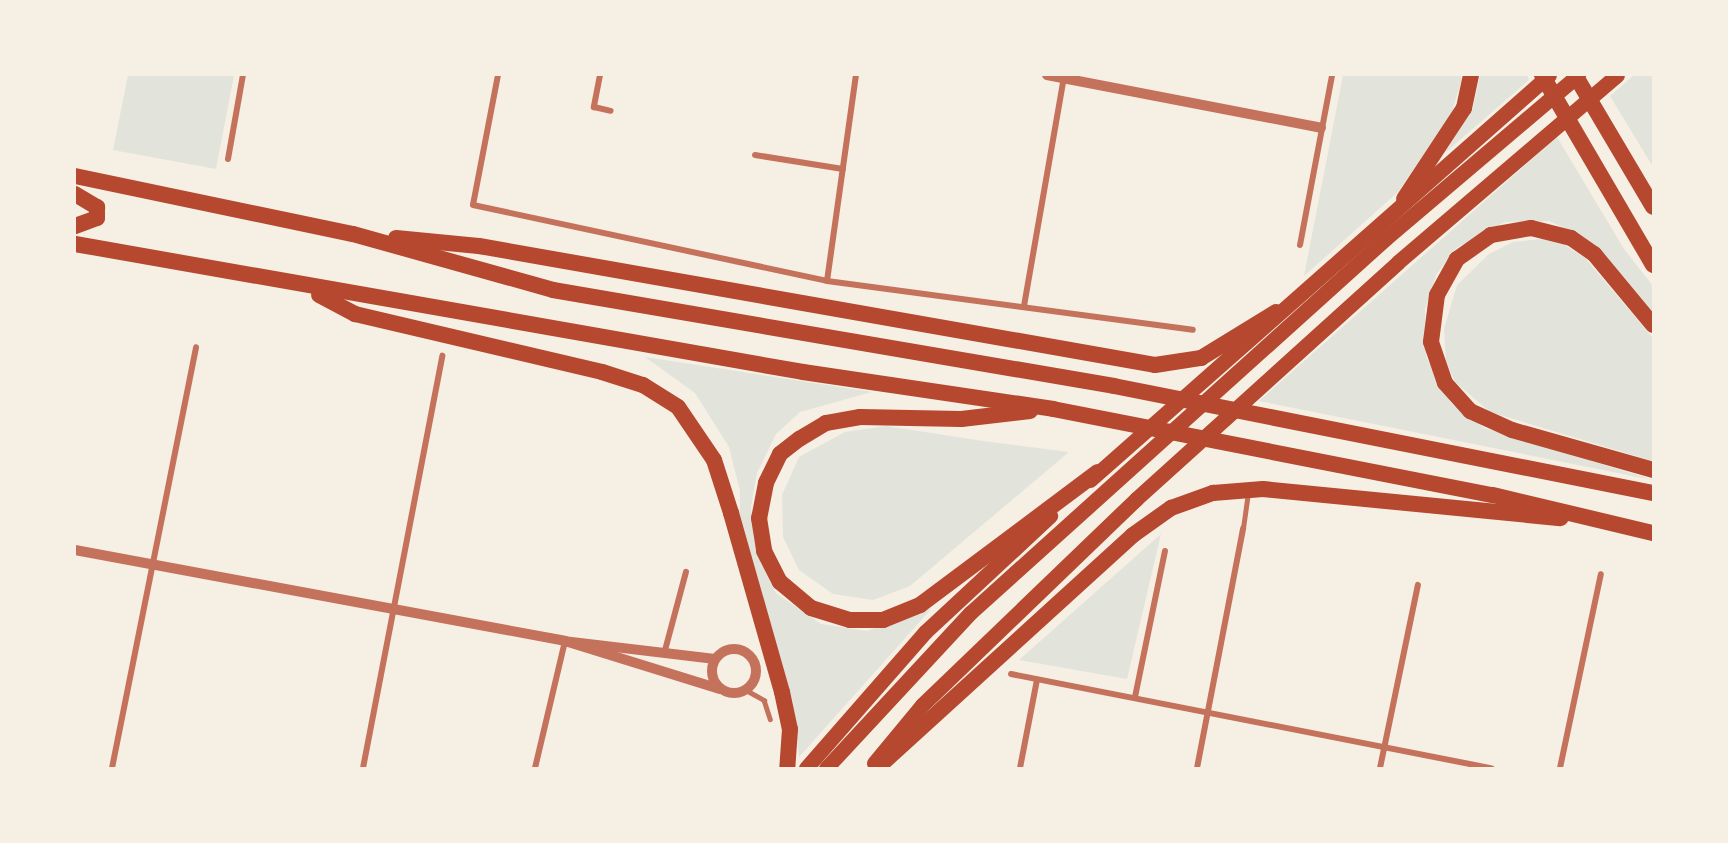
<!DOCTYPE html>
<html>
<head>
<meta charset="utf-8">
<style>
	body { margin:0 }
	#map { position:relative; width:1728px; height:843px; overflow:hidden; background:#f6efe4; font-family:"Alegreya Sans",sans-serif }
	div>[style] { position:absolute }
	.green>* { inset:0; background:#e2e4dc }
	.service>* { height:4.5px; margin:-2.25px; padding:0 2.25px; transform-origin:2.25px; border-radius:2.25px; background:#c5725c }
	.pedestrian>* { height:5px; margin:-2.5px; padding:0 2.5px; transform-origin:2.5px; border-radius:2.5px; background:#c5725c }
	.minor>* { height:6px; margin:-3px; padding:0 3px; transform-origin:3px; border-radius:3px; background:#c5725c }
	.tertiary>* { height:10px; margin:-5px; padding:0 5px; transform-origin:5px; border-radius:5px; background:#c5725c }
	.tertiary>.ring { margin:-5px; padding:0; box-sizing:content-box; background:none; border:10px solid #c5725c; border-radius:50% }
	.primary>* { height:15px; margin:-7.5px; padding:0 7.5px; transform-origin:7.5px; border-radius:7.5px; background:#b5482f }
	.trunk>* { height:16px; margin:-8px; padding:0 8px; transform-origin:8px; border-radius:8px; background:#b5482f }
	span { translate:-50% -50%; white-space:nowrap; text-align:center; line-height:1.15; -webkit-text-stroke:4.5px #f6efe4; paint-order:stroke }
	.frame { position:absolute; inset:0; border:76px solid #f6efe4; pointer-events:none }
</style>
</head>
<body>
<div id="map">
	<div class="green">
		<div style="clip-path:polygon(128px 75px,234px 75px,216px 169px,113px 150px)"></div>
		<div style="clip-path:polygon(1343px 75px,1461px 75px,1461px 82px,1451px 115px,1398px 192px,1304px 276px)"></div>
		<div style="clip-path:polygon(1480px 75px,1527px 75px,1529px 80px,1445px 153px,1473px 108px)"></div>
		<div style="clip-path:polygon(1634px 75px,1653px 75px,1653px 167px,1610px 96px)"></div>
		<div style="clip-path:polygon(1557px 137px,1624px 249px,1653px 286px,1653px 315px,1584px 237px,1549px 221px,1505px 222px,1456px 248px,1436px 275px,1425px 309px,1426px 357px,1451px 403px,1484px 428px,1653px 480px,1259px 401px)"></div>
		<div style="clip-path:polygon(1542px 239px,1563px 244px,1585px 258px,1653px 338px,1653px 461px,1490px 412px,1455px 382px,1446px 361px,1444px 329px,1457px 285px,1489px 254px,1513px 242px)"></div>
		<div style="clip-path:polygon(645px 357px,872px 392px,800px 412px,776px 434px,757px 473px,751px 507px,754px 541px,776px 593px,821px 624px,867px 631px,932px 608px,799px 757px,793px 702px,740px 518px,740px 491px,729px 447px,695px 393px)"></div>
		<div style="clip-path:polygon(886px 426px,983px 441px,1069px 452px,910px 586px,873px 600px,833px 594px,799px 570px,783px 537px,782px 495px,799px 457px,845px 432px)"></div>
		<div style="clip-path:polygon(1161px 534px,1127px 679px,1019px 660px)"></div>
	</div>
	<div class="service">
		<div style="left:746px;top:690px;width:21px;rotate:29deg"></div>
		<div style="left:764px;top:700px;width:20px;rotate:72deg"></div>
	</div>
	<div class="pedestrian">
		<div style="left:1243px;top:528px;width:37px;rotate:-82deg"></div>
	</div>
	<div class="minor">
		<div style="left:498px;top:75px;width:132px;rotate:100.9deg"></div>
		<div style="left:473px;top:205px;width:362px;rotate:12.1deg"></div>
		<div style="left:827px;top:281px;width:369px;rotate:7.6deg"></div>
		<div style="left:600px;top:75px;width:33px;rotate:101deg"></div>
		<div style="left:594px;top:107px;width:17px;rotate:13deg"></div>
		<div style="left:755px;top:155px;width:89px;rotate:9deg"></div>
		<div style="left:228px;top:159px;width:85px;rotate:-79.9deg"></div>
		<div style="left:1300px;top:245px;width:173px;rotate:-79.3deg"></div>
		<div style="left:827px;top:281px;width:208px;rotate:-82deg"></div>
		<div style="left:1024px;top:306px;width:233px;rotate:-80.1deg"></div>
		<div style="left:664px;top:654px;width:85px;rotate:-75deg"></div>
		<div style="left:1011px;top:674px;width:490px;rotate:11.1deg"></div>
		<div style="left:1135px;top:697px;width:149px;rotate:-78.4deg"></div>
		<div style="left:112px;top:768px;width:429px;rotate:-78.7deg"></div>
		<div style="left:363px;top:768px;width:420px;rotate:-79.1deg"></div>
		<div style="left:535px;top:768px;width:130px;rotate:-76.7deg"></div>
		<div style="left:1020px;top:768px;width:90px;rotate:-79.1deg"></div>
		<div style="left:1197px;top:768px;width:244px;rotate:-79.1deg"></div>
		<div style="left:1380px;top:768px;width:187px;rotate:-78.3deg"></div>
		<div style="left:1560px;top:768px;width:198px;rotate:-78.1deg"></div>
	</div>
	<div class="tertiary">
		<div style="left:1047px;top:75px;width:279px;rotate:10.9deg"></div>
		<div style="left:75px;top:550px;width:498px;rotate:10.5deg"></div>
		<div class="ring" style="left:712px;top:649px;width:34px;height:34px"></div>
		<div style="left:715px;top:659px;width:151px;rotate:-173.2deg"></div>
		<div style="left:565px;top:641px;width:162px;rotate:17.2deg"></div>
	</div>
	<div class="primary">
		<div style="left:1090px;top:480px;width:612px;rotate:-41.42deg"></div>
		<div style="left:874px;top:763px;width:75px;rotate:-50.4deg"></div>
		<div style="left:922px;top:705px;width:297px;rotate:-43.9deg"></div>
		<div style="left:1136px;top:499px;width:353px;rotate:-42.1deg"></div>
		<div style="left:1398px;top:262px;width:288px;rotate:-40.5deg"></div>
		<div style="left:806px;top:768px;width:181px;rotate:-48.8deg"></div>
		<div style="left:925px;top:632px;width:171px;rotate:-42.9deg"></div>
		<div style="left:826px;top:768px;width:212px;rotate:-47.1deg"></div>
		<div style="left:970px;top:613px;width:560px;rotate:-42.03deg"></div>
		<div style="left:1386px;top:238px;width:252px;rotate:-40.3deg"></div>
	</div>
	<div class="trunk">
		<div style="left:1542px;top:75px;width:220px;rotate:59.7deg"></div>
		<div style="left:1575px;top:75px;width:153px;rotate:59.4deg"></div>
		<div style="left:75px;top:176px;width:284px;rotate:11.8deg"></div>
		<div style="left:353px;top:234px;width:208px;rotate:15.6deg"></div>
		<div style="left:553px;top:290px;width:569px;rotate:9.71deg"></div>
		<div style="left:1114px;top:386px;width:550px;rotate:11.23deg"></div>
		<div style="left:75px;top:194px;width:26px;rotate:31deg"></div>
		<div style="left:97px;top:207px;width:11px;rotate:90deg"></div>
		<div style="left:97px;top:218px;width:23px;rotate:160deg"></div>
		<div style="left:1404px;top:199px;width:109px;rotate:-56.6deg"></div>
		<div style="left:1464px;top:108px;width:34px;rotate:-78deg"></div>
		<div style="left:396px;top:238px;width:83px;rotate:5.5deg"></div>
		<div style="left:479px;top:246px;width:686px;rotate:9.98deg"></div>
		<div style="left:1155px;top:365px;width:47px;rotate:-8.7deg"></div>
		<div style="left:1201px;top:358px;width:88px;rotate:-31.5deg"></div>
		<div style="left:75px;top:244px;width:739px;rotate:9.97deg"></div>
		<div style="left:803px;top:372px;width:253px;rotate:8.4deg"></div>
		<div style="left:1053px;top:409px;width:448px;rotate:11.1deg"></div>
		<div style="left:1493px;top:495px;width:164px;rotate:13.4deg"></div>
		<div style="left:319px;top:295px;width:41px;rotate:27.8deg"></div>
		<div style="left:355px;top:314px;width:254px;rotate:13.2deg"></div>
		<div style="left:602px;top:372px;width:43px;rotate:17.6deg"></div>
		<div style="left:643px;top:385px;width:41px;rotate:32.2deg"></div>
		<div style="left:678px;top:407px;width:64px;rotate:55.8deg"></div>
		<div style="left:714px;top:460px;width:56px;rotate:72.2deg"></div>
		<div style="left:731px;top:513px;width:186px;rotate:74.1deg"></div>
		<div style="left:782px;top:692px;width:38px;rotate:78deg"></div>
		<div style="left:790px;top:729px;width:39px;rotate:94deg"></div>
		<div style="left:1653px;top:325px;width:92px;rotate:-129.7deg"></div>
		<div style="left:1594px;top:254px;width:28px;rotate:-145deg"></div>
		<div style="left:1571px;top:238px;width:41px;rotate:-166deg"></div>
		<div style="left:1531px;top:228px;width:41px;rotate:170.1deg"></div>
		<div style="left:1491px;top:235px;width:42px;rotate:144.8deg"></div>
		<div style="left:1457px;top:259px;width:41px;rotate:119.1deg"></div>
		<div style="left:1437px;top:295px;width:47px;rotate:97.3deg"></div>
		<div style="left:1431px;top:342px;width:43px;rotate:71.1deg"></div>
		<div style="left:1445px;top:383px;width:38px;rotate:48deg"></div>
		<div style="left:1470px;top:411px;width:46px;rotate:24.3deg"></div>
		<div style="left:1512px;top:430px;width:147px;rotate:15.8deg"></div>
		<div style="left:1030px;top:411px;width:69px;rotate:173.4deg"></div>
		<div style="left:961px;top:419px;width:101px;rotate:-178.9deg"></div>
		<div style="left:860px;top:417px;width:35px;rotate:170deg"></div>
		<div style="left:826px;top:423px;width:31px;rotate:149deg"></div>
		<div style="left:799px;top:439px;width:24px;rotate:142deg"></div>
		<div style="left:780px;top:454px;width:32px;rotate:116deg"></div>
		<div style="left:766px;top:483px;width:36px;rotate:101deg"></div>
		<div style="left:759px;top:518px;width:33px;rotate:81deg"></div>
		<div style="left:764px;top:551px;width:35px;rotate:63deg"></div>
		<div style="left:780px;top:582px;width:40px;rotate:40deg"></div>
		<div style="left:811px;top:608px;width:41px;rotate:17.1deg"></div>
		<div style="left:850px;top:620px;width:33px"></div>
		<div style="left:883px;top:620px;width:40px;rotate:-22deg"></div>
		<div style="left:920px;top:605px;width:222px;rotate:-36.8deg"></div>
		<div style="left:877px;top:768px;width:346px;rotate:-42.3deg"></div>
		<div style="left:1133px;top:535px;width:47px;rotate:-35.4deg"></div>
		<div style="left:1171px;top:508px;width:45px;rotate:-19.7deg"></div>
		<div style="left:1213px;top:493px;width:50px;rotate:-4.6deg"></div>
		<div style="left:1263px;top:489px;width:299px;rotate:5.6deg"></div>
	</div>
	<div class="frame"></div>
</div>
</body>
</html>
